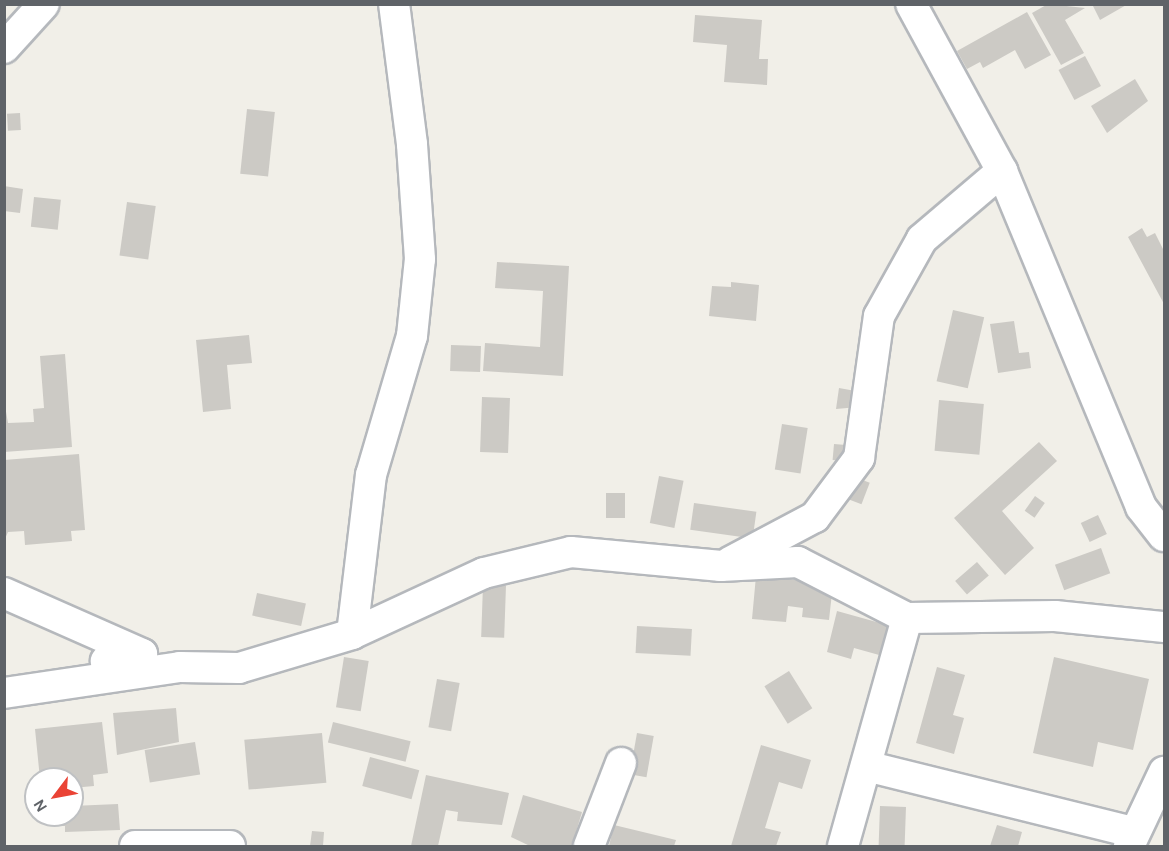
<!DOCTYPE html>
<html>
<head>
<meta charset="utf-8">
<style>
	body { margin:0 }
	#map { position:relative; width:1169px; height:851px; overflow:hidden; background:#f1efe8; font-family:Karla,sans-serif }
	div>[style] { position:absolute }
	.building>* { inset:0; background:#cccac5; transform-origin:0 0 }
	.roads { filter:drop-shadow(2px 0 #b5b8bc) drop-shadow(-2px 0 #b5b8bc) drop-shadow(0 2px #b5b8bc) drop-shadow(0 -2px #b5b8bc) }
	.street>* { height:30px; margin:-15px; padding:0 15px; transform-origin:15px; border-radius:15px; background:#fff }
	span { translate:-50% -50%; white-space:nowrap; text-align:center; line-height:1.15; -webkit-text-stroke:4.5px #fff; paint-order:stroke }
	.frame { position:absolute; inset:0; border:6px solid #5f6368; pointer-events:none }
	.north { position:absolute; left:24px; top:767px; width:60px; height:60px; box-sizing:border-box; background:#fff; border:2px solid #bfc1c3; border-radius:50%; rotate:238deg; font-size:16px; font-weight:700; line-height:24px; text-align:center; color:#5f6368 }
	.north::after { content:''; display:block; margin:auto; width:21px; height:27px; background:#ea4335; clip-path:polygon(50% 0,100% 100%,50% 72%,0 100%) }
</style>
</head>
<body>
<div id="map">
	<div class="building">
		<div style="clip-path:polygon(1048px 4px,1085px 8px,1065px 20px,1084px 53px,1061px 65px,1032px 13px)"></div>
		<div style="clip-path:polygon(1092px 4px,1128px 4px,1100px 20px)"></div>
		<div style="clip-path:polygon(1027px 12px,1051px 55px,1025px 69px,1015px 50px,983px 68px,980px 62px,967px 69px,957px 51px)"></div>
		<div style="clip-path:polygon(695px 15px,762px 20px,759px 59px,768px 59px,767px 85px,724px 82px,727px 45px,693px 42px)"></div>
		<div style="left:1085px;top:56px;width:34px;height:30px;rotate:62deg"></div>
		<div style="clip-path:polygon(1135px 79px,1148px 101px,1107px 133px,1091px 106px)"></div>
		<div style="left:247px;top:109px;width:28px;height:65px;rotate:6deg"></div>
		<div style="left:20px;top:113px;width:17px;height:13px;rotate:87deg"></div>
		<div style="clip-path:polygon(4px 186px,23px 189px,20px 213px,4px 211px)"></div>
		<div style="left:34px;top:197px;width:27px;height:30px;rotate:6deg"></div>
		<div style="left:127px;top:202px;width:29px;height:54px;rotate:8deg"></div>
		<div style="clip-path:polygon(1142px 228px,1147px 237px,1155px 233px,1164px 251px,1164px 304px,1128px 237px)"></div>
		<div style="clip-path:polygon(497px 262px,569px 266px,563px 376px,483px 371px,485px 343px,540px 347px,543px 291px,495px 288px)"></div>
		<div style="clip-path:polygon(731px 282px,759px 285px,756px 321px,709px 316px,712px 286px,731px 287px)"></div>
		<div style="left:953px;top:310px;width:32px;height:73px;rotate:13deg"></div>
		<div style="clip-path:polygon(1014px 321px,1019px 353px,1029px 352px,1031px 368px,998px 373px,990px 324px)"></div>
		<div style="clip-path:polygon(249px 335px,252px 363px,227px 365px,231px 409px,203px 412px,196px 340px)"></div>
		<div style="left:451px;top:345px;width:30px;height:26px;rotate:2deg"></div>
		<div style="clip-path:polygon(65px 354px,72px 447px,4px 452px,4px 400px,8px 423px,34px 422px,33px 409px,44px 408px,40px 356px)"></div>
		<div style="clip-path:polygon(839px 388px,861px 392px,858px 407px,836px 409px)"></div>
		<div style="left:482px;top:397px;width:28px;height:55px;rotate:2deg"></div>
		<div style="left:939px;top:400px;width:45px;height:51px;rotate:5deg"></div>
		<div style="left:782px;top:424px;width:26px;height:46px;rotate:9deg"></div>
		<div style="clip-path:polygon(1039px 442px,1057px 461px,1002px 511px,1034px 548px,1005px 575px,954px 518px)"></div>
		<div style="left:834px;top:444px;width:12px;height:16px;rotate:5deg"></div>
		<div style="clip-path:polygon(79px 454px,85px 530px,71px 531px,72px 541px,25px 545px,24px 531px,8px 532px,4px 541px,4px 460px)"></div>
		<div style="left:659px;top:476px;width:25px;height:48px;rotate:11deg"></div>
		<div style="left:852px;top:476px;width:19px;height:23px;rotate:21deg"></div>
		<div style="left:606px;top:493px;width:19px;height:25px"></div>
		<div style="left:1035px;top:496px;width:12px;height:18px;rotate:35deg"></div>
		<div style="left:694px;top:503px;width:63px;height:27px;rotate:8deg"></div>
		<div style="left:1098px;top:515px;width:21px;height:19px;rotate:65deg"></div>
		<div style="left:1101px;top:548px;width:27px;height:49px;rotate:70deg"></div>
		<div style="left:977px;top:562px;width:18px;height:29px;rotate:49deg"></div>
		<div style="clip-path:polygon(756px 576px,833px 584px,829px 620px,802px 617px,803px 608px,788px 606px,786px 622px,752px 619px)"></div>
		<div style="left:483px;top:585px;width:23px;height:52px;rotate:2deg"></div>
		<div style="left:257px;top:593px;width:50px;height:23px;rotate:12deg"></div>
		<div style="clip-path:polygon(837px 611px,898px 628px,890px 658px,854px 648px,851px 659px,827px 652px)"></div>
		<div style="left:637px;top:626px;width:55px;height:27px;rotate:3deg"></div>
		<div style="left:344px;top:657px;width:25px;height:51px;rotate:9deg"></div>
		<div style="clip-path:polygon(1054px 657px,1149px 679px,1133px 750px,1098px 742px,1093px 767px,1033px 753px)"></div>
		<div style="clip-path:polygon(937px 667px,965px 675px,953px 715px,964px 718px,954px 754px,916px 743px)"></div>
		<div style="left:789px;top:671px;width:44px;height:29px;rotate:58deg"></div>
		<div style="left:437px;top:679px;width:23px;height:49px;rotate:10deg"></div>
		<div style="clip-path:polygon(176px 708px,179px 742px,117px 755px,113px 713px)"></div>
		<div style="clip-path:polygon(102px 722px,108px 773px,93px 775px,94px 786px,72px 788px,69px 777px,40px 779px,35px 729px)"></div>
		<div style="left:333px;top:722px;width:80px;height:21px;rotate:14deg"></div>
		<div style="left:322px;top:733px;width:50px;height:78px;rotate:85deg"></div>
		<div style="left:637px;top:733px;width:17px;height:42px;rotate:10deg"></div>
		<div style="left:195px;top:742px;width:33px;height:51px;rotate:81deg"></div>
		<div style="clip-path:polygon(761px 745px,811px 760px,802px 789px,779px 782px,765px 828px,781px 832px,776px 846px,731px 846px)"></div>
		<div style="left:370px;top:757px;width:51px;height:30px;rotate:15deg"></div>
		<div style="clip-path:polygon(426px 775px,509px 793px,502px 825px,457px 821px,458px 812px,446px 810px,438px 846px,411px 846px)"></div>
		<div style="clip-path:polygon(523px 795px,582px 812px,572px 846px,530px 846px,511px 837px)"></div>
		<div style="clip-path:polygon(118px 804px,120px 830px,65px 832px,65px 826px,51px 826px,51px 815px,72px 815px,72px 806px)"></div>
		<div style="left:880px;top:806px;width:26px;height:40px;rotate:2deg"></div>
		<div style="clip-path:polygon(614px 825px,676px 840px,674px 846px,609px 846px)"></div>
		<div style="clip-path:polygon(997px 825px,1022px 832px,1018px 846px,990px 846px)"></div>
		<div style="clip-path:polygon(312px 831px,324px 832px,323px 846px,310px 846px)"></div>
	</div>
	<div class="roads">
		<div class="street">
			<div style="left:911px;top:4px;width:190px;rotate:61.4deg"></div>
			<div style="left:1002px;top:171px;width:364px;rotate:67.5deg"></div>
			<div style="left:1141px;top:507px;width:37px;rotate:52deg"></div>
			<div style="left:4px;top:48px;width:59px;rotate:-47.7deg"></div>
			<div style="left:730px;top:562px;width:96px;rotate:-27.9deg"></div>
			<div style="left:815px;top:517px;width:74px;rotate:-53.3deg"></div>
			<div style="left:859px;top:458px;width:143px;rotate:-82deg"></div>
			<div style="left:879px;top:316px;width:88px;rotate:-60.8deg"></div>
			<div style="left:922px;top:239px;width:105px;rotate:-40.4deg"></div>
			<div style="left:4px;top:593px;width:151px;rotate:23.8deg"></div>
			<div style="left:142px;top:654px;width:37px;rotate:169deg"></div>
			<div style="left:352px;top:634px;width:160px;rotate:-83.2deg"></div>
			<div style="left:371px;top:475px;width:145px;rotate:-73.6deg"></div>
			<div style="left:412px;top:336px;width:77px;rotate:-84.1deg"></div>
			<div style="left:420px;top:259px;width:115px;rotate:-94deg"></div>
			<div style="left:412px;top:144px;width:141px;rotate:-97.3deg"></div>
			<div style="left:4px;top:693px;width:178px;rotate:-8.4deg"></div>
			<div style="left:180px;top:667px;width:59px;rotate:1deg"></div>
			<div style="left:239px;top:668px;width:118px;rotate:-16.7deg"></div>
			<div style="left:352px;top:634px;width:145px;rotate:-24.8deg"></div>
			<div style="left:484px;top:573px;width:89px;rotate:-13.6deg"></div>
			<div style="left:571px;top:552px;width:151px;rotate:5.3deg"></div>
			<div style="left:721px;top:566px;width:77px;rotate:-3deg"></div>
			<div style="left:798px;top:562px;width:123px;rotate:27.2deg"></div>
			<div style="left:907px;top:618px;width:148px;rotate:-0.8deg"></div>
			<div style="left:1055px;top:616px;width:110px;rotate:5.8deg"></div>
			<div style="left:866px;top:766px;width:274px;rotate:13.9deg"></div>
			<div style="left:135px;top:846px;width:95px"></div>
			<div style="left:589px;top:846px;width:89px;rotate:-68.9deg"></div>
			<div style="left:843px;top:846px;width:237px;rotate:-74.3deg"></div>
			<div style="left:1129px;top:846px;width:82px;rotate:-64.7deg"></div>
		</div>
	</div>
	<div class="frame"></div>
	<div class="north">N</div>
</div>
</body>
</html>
